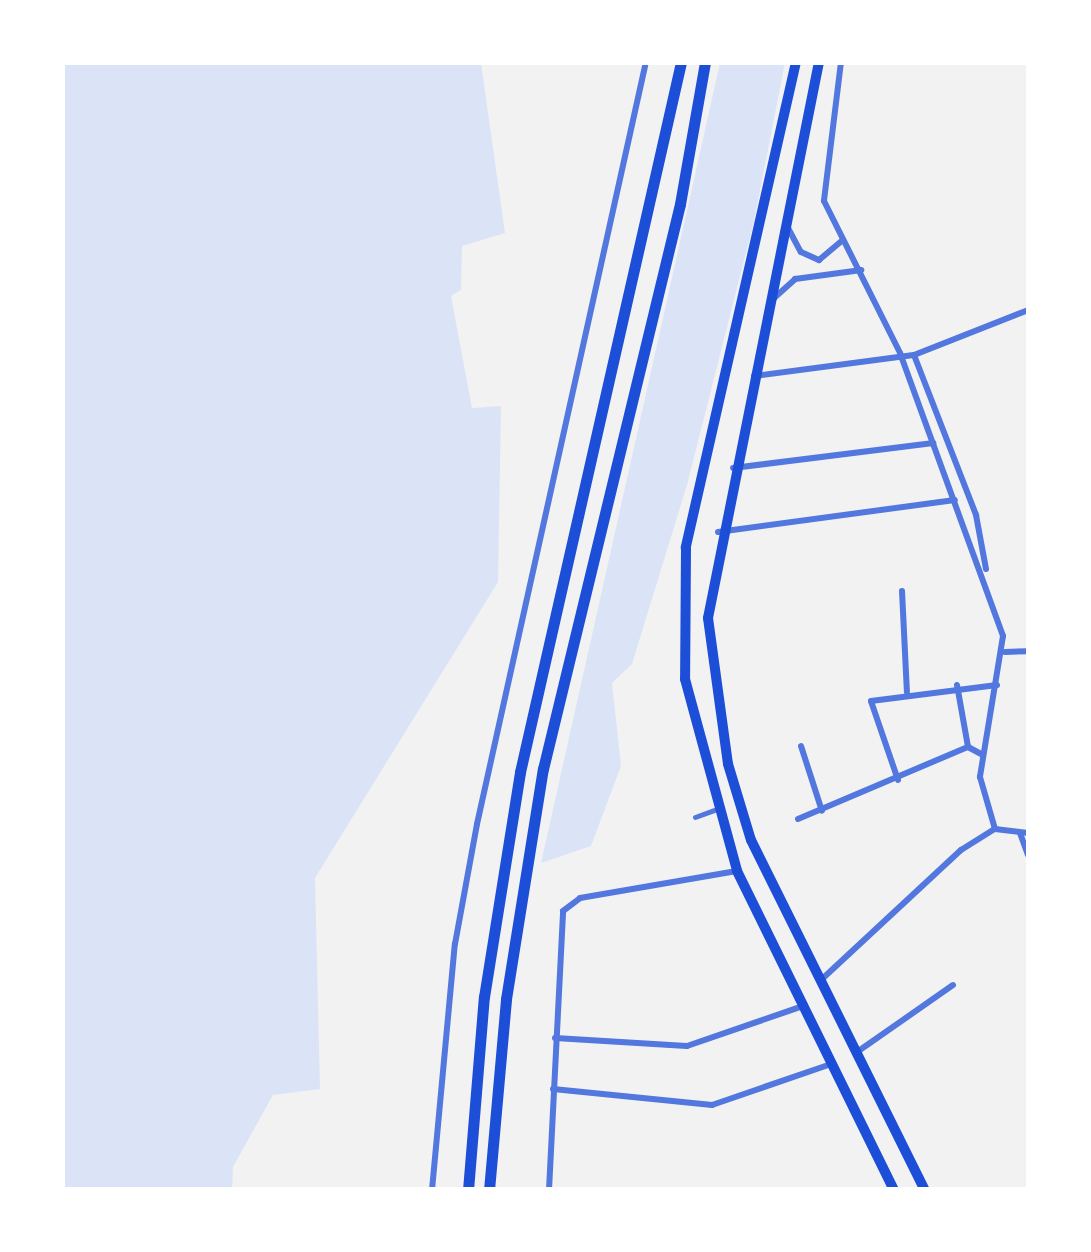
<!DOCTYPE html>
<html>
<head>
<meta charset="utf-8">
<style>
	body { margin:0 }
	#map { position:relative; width:1091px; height:1252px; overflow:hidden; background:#f2f2f2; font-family:"Archivo Narrow",sans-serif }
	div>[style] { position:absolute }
	.green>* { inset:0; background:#dbe4f7 }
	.pedestrian>* { height:5px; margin:-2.5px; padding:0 2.5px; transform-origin:2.5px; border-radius:2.5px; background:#5277de }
	.minor>* { height:6px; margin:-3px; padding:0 3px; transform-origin:3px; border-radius:3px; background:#5277de }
	.trunk>* { height:10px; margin:-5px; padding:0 5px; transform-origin:5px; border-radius:5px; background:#1d4ed8 }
	.motorway>* { height:11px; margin:-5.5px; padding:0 5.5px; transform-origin:5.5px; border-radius:5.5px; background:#1d4ed8 }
	span { translate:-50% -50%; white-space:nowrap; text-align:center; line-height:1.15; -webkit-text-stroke:9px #fff; paint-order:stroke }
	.frame { position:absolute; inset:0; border:65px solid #fff; pointer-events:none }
</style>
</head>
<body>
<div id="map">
	<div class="green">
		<div style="clip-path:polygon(62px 63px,481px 63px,505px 233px,462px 246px,461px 290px,451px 296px,472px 408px,501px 406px,498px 582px,315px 878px,320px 1089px,273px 1095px,233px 1167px,232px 1189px,63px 1189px)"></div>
		<div style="clip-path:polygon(720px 63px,785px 63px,754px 221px,687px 485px,632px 664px,612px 683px,621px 766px,591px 846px,541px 863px)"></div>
	</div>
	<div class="pedestrian">
		<div style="left:695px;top:817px;width:20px;rotate:-20deg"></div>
	</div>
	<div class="minor">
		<div style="left:841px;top:62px;width:140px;rotate:97deg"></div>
		<div style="left:824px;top:201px;width:170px;rotate:63.4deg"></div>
		<div style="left:900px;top:353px;width:301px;rotate:70deg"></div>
		<div style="left:1003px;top:636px;width:143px;rotate:99.3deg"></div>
		<div style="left:980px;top:777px;width:54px;rotate:73.9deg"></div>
		<div style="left:788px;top:228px;width:27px;rotate:62deg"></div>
		<div style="left:801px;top:252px;width:20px;rotate:24deg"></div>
		<div style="left:819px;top:260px;width:31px;rotate:-40deg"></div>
		<div style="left:773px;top:299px;width:30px;rotate:-42deg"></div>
		<div style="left:795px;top:279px;width:67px;rotate:-7.8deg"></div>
		<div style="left:914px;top:355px;width:172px;rotate:68.8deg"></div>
		<div style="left:976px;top:515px;width:55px;rotate:79.5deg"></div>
		<div style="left:754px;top:376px;width:161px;rotate:-7.5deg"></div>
		<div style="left:914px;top:355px;width:123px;rotate:-21.5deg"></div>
		<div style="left:733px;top:468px;width:202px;rotate:-7.1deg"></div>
		<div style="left:718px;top:532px;width:239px;rotate:-7.7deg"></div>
		<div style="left:902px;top:591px;width:101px;rotate:87.2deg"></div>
		<div style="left:1005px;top:652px;width:23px;rotate:-2deg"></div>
		<div style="left:957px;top:685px;width:63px;rotate:79.9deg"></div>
		<div style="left:968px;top:747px;width:17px;rotate:28deg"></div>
		<div style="left:801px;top:746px;width:68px;rotate:72.1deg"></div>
		<div style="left:898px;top:780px;width:83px;rotate:-108.9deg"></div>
		<div style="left:871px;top:701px;width:127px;rotate:-7.2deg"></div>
		<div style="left:798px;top:819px;width:185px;rotate:-23deg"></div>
		<div style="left:1020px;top:833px;width:23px;rotate:70deg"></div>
		<div style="left:821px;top:980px;width:191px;rotate:-42.9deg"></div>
		<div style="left:961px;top:850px;width:40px;rotate:-32deg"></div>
		<div style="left:995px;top:829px;width:33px;rotate:7deg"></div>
		<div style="left:555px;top:1038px;width:132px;rotate:3.5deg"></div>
		<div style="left:687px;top:1046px;width:120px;rotate:-19deg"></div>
		<div style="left:857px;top:1052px;width:117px;rotate:-34.9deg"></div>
		<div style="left:553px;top:1089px;width:160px;rotate:5.7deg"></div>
		<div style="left:712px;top:1105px;width:126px;rotate:-19deg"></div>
		<div style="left:432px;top:1190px;width:247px;rotate:-84.7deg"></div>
		<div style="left:455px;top:944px;width:122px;rotate:-79.6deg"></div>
		<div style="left:477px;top:824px;width:781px;rotate:-77.5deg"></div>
		<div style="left:549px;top:1190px;width:279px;rotate:-87.1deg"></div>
		<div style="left:563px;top:911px;width:21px;rotate:-37deg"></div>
		<div style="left:580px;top:898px;width:159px;rotate:-9.8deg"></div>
	</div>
	<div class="trunk">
		<div style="left:796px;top:62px;width:498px;rotate:102.8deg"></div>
		<div style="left:686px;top:548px;width:131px;rotate:90.4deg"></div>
		<div style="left:685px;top:679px;width:199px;rotate:74.8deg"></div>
		<div style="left:737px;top:871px;width:356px;rotate:63.8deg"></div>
		<div style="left:819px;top:62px;width:567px;rotate:101.29deg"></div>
		<div style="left:708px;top:618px;width:147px;rotate:82.2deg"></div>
		<div style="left:728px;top:764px;width:79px;rotate:73.2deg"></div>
		<div style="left:751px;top:840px;width:391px;rotate:63.6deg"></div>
	</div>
	<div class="motorway">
		<div style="left:468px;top:1190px;width:194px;rotate:-85.3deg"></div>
		<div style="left:484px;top:997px;width:228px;rotate:-80.9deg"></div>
		<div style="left:520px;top:772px;width:728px;rotate:-77.22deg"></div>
		<div style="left:489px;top:1190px;width:192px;rotate:-84.9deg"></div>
		<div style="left:506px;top:999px;width:233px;rotate:-80.9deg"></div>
		<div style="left:543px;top:769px;width:581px;rotate:-76.37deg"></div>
		<div style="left:680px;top:204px;width:144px;rotate:-80deg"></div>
	</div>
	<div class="frame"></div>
</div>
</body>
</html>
